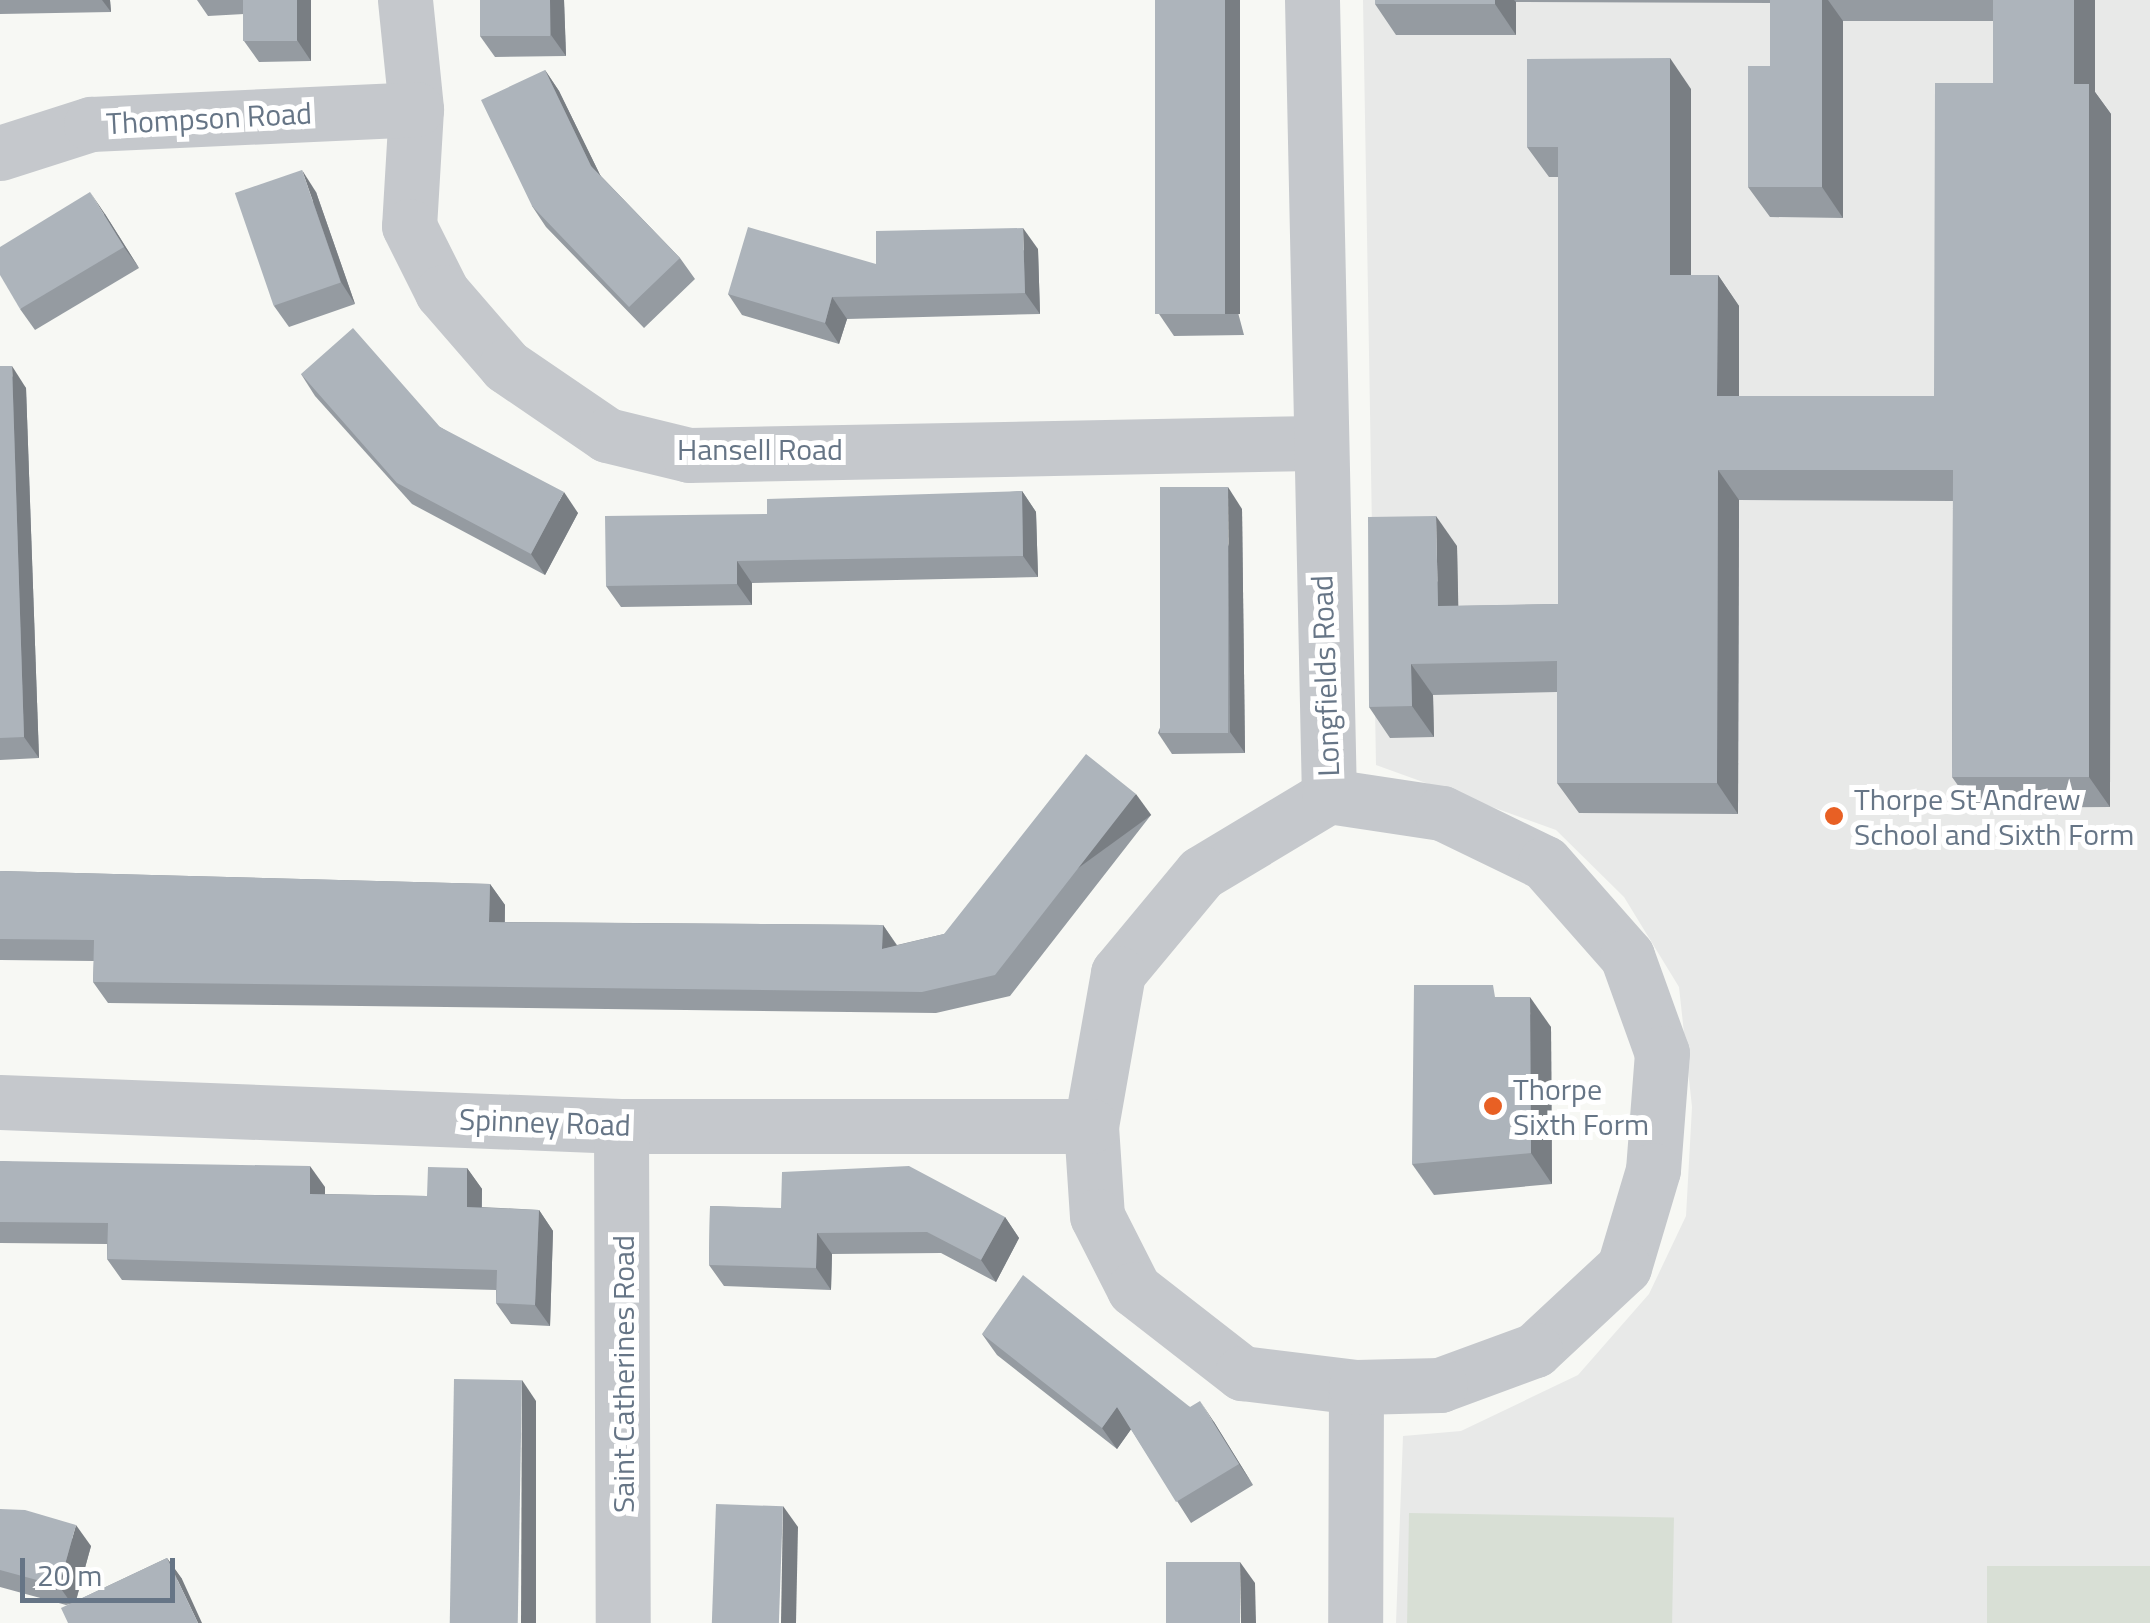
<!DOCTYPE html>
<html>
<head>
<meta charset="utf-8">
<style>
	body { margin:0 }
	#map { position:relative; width:2150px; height:1623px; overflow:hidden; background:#f7f8f4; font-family:"Titillium Web",sans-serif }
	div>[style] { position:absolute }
	.built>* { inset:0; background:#e8e9e8 }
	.green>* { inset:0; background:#d8dfd5; transform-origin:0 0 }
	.minor>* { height:55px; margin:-27.5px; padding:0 27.5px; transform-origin:27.5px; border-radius:27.5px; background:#c5c8cc }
	.wall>* { inset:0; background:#959ba1 }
	.shaded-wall>* { inset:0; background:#797e83; transform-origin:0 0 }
	.building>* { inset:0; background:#adb4bb; transform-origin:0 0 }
	.dots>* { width:28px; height:28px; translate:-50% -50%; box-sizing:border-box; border:5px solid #fff; border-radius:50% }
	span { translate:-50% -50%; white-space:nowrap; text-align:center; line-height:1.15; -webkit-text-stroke:10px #fff; paint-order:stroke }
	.street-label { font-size:30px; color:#667586 }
	.poi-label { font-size:30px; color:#667586 }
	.left { translate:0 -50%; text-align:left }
	.scale { position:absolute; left:20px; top:1558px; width:155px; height:45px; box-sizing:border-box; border:5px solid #667586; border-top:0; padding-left:12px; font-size:30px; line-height:35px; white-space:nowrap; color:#667586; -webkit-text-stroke:8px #fff; paint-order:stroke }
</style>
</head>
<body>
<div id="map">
	<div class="built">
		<div style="clip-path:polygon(1363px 0,2150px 0,2150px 1623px,1396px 1623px,1403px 1436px,1461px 1431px,1578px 1375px,1649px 1294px,1686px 1216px,1692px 1107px,1679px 987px,1624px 897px,1556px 830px,1376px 765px)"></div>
	</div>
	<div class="green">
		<div style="left:1409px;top:1513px;width:265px;height:110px;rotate:1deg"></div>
		<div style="left:1987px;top:1566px;width:163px;height:57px"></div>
	</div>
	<div class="minor">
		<div style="left:405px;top:0;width:110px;rotate:84.2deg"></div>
		<div style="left:416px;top:109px;width:117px;rotate:93.4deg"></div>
		<div style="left:409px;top:226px;width:74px;rotate:63.4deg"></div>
		<div style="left:442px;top:292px;width:98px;rotate:49.1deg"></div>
		<div style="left:506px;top:366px;width:122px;rotate:34.3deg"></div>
		<div style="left:607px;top:435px;width:84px;rotate:13.7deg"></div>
		<div style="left:689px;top:455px;width:626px;rotate:-1.1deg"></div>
		<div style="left:1312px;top:0;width:796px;rotate:88.78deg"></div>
		<div style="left:1329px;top:796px;width:149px;rotate:149deg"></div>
		<div style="left:1201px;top:873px;width:130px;rotate:129.7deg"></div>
		<div style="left:1118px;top:973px;width:155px;rotate:100deg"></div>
		<div style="left:1091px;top:1126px;width:90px;rotate:86.2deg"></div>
		<div style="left:1097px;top:1216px;width:82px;rotate:63.1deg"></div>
		<div style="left:1134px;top:1289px;width:137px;rotate:37.9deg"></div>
		<div style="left:1242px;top:1373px;width:115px;rotate:7deg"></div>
		<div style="left:1356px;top:1387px;width:236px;rotate:90.2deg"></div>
		<div style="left:0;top:153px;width:96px;rotate:-17.7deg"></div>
		<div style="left:91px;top:124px;width:325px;rotate:-2.6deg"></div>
		<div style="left:1329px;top:796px;width:114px;rotate:8.6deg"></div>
		<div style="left:1442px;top:813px;width:114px;rotate:25.9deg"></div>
		<div style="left:1545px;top:863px;width:124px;rotate:48.6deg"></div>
		<div style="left:1627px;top:956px;width:103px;rotate:70.2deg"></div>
		<div style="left:1662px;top:1053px;width:117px;rotate:94.4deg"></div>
		<div style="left:1653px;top:1170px;width:101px;rotate:106.6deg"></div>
		<div style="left:1624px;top:1267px;width:122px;rotate:137deg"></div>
		<div style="left:1535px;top:1350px;width:101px;rotate:159.8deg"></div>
		<div style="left:1440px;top:1385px;width:84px;rotate:178.6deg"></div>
		<div style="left:0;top:1102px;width:621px;rotate:2.21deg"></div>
		<div style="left:621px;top:1126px;width:470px"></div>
		<div style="left:621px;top:1126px;width:497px;rotate:89.8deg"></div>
	</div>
	<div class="wall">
		<div style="clip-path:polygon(0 0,110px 0,111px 12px,0 14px)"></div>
		<div style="clip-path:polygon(197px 0,311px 0,311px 61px,259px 62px,244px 41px,244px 14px,208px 16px)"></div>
		<div style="clip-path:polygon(480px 0,564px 0,566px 56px,495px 57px,480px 36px)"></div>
		<div style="clip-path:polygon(1155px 0,1244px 335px,1174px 336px,1159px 314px)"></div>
		<div style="clip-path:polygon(1375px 0,2095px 0,2095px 92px,2111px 114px,2110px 807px,1974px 808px,1952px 777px,1953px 501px,1739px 500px,1738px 814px,1579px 813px,1557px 783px,1557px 692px,1433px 695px,1434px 737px,1390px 738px,1369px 707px,1457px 546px,1458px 606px,1558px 604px,1558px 177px,1549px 177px,1527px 147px,1691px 89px,1691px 275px,1718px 275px,1739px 306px,1739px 396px,1934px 396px,1993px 83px,1993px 21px,1843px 21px,1843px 218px,1770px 217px,1748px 187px,1770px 66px,1770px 3px,1516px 2px,1516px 35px,1396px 35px,1375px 4px)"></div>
		<div style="clip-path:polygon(545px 70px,559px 91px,600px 175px,680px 258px,695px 279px,644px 328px,546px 227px,532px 206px)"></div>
		<div style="clip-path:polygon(316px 192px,355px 304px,289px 327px,274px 306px)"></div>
		<div style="clip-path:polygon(105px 214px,139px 268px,35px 330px,20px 309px)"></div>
		<div style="clip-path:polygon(1038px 249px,1040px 314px,847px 319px,839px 344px,742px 315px,728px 294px,876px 264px)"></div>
		<div style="clip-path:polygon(0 366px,26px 388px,39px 758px,0 760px)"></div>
		<div style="clip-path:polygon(301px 374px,440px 427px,578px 513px,545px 575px,412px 504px,315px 396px)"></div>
		<div style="clip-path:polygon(1022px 491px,1036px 512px,1038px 577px,752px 583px,752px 605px,621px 607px,606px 586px,767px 514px)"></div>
		<div style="clip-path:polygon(1242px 509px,1245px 753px,1172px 754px,1158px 733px)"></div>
		<div style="clip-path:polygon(1151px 815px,1010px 996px,936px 1013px,108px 1003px,93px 982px,94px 961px,0 960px,0 871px,490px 884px,505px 905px,505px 922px,883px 925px,897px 945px,944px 934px)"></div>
		<div style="clip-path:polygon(1502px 997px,1551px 1027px,1552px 1184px,1434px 1195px,1412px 1164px)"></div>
		<div style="clip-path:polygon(0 1161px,325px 1187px,325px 1194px,427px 1196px,467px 1168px,482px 1189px,482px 1207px,539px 1210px,553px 1231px,550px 1326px,511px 1324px,496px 1303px,496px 1290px,122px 1280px,107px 1259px,107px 1244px,0 1243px)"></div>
		<div style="clip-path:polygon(710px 1206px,1005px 1217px,1019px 1238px,996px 1282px,941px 1253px,832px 1254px,831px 1290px,724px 1286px,709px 1265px)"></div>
		<div style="clip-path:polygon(982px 1334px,1190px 1407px,1214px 1422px,1253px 1485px,1191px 1523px,1131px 1429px,1117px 1449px,997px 1355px)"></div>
		<div style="clip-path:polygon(0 1509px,91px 1546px,76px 1601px,167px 1558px,182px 1579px,66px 1605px,0 1587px)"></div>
	</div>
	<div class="shaded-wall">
		<div style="clip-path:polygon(102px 0,110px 0,111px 12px)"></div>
		<div style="clip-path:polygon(297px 0,311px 0,311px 61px,297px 40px)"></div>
		<div style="clip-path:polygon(550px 0,564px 0,566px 56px,551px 35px)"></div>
		<div style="left:1225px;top:0;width:15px;height:314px"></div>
		<div style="clip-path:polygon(1495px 0,1514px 0,1516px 2px,1516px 35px,1495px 4px)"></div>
		<div style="clip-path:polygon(1822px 0,1828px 0,1843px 21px,1843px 218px,1822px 187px)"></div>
		<div style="clip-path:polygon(2074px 0,2095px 0,2095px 92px,2111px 114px,2110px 807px,2089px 777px,2074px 84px)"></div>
		<div style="clip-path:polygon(1670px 58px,1691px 89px,1691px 306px,1670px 275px)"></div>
		<div style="clip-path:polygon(545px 70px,559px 91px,606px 187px,591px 166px)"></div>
		<div style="clip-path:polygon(302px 170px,316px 192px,355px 304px,341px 282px)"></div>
		<div style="clip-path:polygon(90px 192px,105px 214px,139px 268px,124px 247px)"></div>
		<div style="clip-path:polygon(1023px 228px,1038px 249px,1040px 314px,1025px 293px)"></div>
		<div style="clip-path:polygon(1718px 275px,1739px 306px,1739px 426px,1717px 396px)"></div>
		<div style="clip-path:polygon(832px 297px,847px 319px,839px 344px,825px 323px)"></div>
		<div style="clip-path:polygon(12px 366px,26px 388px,39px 758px,24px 737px)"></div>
		<div style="clip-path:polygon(1718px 470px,1739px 500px,1738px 814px,1717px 783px)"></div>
		<div style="clip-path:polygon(1228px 487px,1242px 509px,1245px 753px,1230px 732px)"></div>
		<div style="clip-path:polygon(1022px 491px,1036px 512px,1038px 577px,1023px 556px)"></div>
		<div style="clip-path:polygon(564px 492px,578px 513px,545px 575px,531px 554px)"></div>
		<div style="clip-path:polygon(1436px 516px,1457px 546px,1459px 637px,1438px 606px)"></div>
		<div style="clip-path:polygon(737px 561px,752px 583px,752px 605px,737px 584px)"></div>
		<div style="clip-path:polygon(1411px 664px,1433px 695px,1434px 737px,1412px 706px)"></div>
		<div style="left:1136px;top:794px;width:26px;height:229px;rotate:54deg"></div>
		<div style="clip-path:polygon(490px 884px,505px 905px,504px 943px,489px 922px)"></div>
		<div style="clip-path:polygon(883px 925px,897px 946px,882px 949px)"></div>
		<div style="clip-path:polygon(1530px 997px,1551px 1027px,1552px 1184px,1531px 1153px)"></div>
		<div style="clip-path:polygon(310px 1166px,325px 1187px,325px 1215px,310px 1194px)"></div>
		<div style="clip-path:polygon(467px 1168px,482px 1189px,481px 1228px,467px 1207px)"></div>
		<div style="clip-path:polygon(539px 1210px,553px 1231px,550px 1326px,535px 1305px)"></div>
		<div style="clip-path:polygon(1005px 1217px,1019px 1238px,996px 1282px,981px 1260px)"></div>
		<div style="clip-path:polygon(817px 1233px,832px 1254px,831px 1290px,816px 1268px)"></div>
		<div style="clip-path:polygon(522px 1380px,536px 1401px,536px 1623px,521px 1623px)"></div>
		<div style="clip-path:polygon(1200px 1401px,1214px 1422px,1253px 1485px,1239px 1464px)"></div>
		<div style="clip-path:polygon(1117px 1407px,1132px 1428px,1117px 1449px,1102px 1428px)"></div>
		<div style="clip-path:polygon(783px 1506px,798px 1527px,796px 1623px,781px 1623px)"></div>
		<div style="clip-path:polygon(76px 1525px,91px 1546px,74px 1607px,59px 1586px)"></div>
		<div style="clip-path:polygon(167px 1558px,182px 1579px,202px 1623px,198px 1623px)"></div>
		<div style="clip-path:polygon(1240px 1562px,1255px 1583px,1256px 1623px,1241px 1623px)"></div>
	</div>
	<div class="building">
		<div style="left:243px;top:0;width:54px;height:41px"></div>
		<div style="left:480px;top:0;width:70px;height:36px"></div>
		<div style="left:1155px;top:0;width:70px;height:314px"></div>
		<div style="left:1375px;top:0;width:120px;height:4px"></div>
		<div style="clip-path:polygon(1770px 0,1822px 0,1822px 187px,1748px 187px,1748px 66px,1770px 66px)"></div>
		<div style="clip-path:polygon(1993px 0,2074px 0,2074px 84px,2089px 84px,2089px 777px,1952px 777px,1953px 470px,1718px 470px,1717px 783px,1557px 783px,1557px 661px,1411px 664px,1412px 706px,1369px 707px,1368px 517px,1436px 516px,1438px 606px,1558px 604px,1558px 147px,1527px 147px,1527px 59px,1670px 58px,1670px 275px,1718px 275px,1717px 396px,1934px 396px,1935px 83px,1993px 83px)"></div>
		<div style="clip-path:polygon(545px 70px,591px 166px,680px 258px,629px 307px,532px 206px,481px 100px)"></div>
		<div style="left:302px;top:170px;width:119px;height:71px;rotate:71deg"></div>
		<div style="clip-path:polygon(90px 192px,124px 247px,20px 309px,0 275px,0 247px)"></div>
		<div style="clip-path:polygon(748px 227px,876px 264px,876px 231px,1023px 228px,1025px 293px,832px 297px,825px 323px,728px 294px)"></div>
		<div style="clip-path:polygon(353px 328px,440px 427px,564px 492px,531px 554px,397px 483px,301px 374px)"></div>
		<div style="clip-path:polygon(0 366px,12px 366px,24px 737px,0 738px)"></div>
		<div style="left:1160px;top:487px;width:68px;height:246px"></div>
		<div style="clip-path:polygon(1022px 491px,1023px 556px,737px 561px,737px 584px,606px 586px,605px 516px,767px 514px,767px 499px)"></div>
		<div style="clip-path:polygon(1086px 754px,1136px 794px,995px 975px,922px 992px,93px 982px,94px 940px,0 939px,0 871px,490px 884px,489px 922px,883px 925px,882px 949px,944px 934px)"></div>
		<div style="clip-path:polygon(1414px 985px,1493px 985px,1495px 997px,1530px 997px,1531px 1153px,1412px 1164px)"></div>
		<div style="clip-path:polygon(0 1161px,310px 1166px,310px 1194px,427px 1196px,428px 1167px,467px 1168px,467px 1207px,539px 1210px,535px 1305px,496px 1303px,497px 1270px,107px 1259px,108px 1223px,0 1222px)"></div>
		<div style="clip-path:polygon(909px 1166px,1005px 1217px,981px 1260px,927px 1232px,817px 1233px,816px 1268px,709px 1265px,710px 1206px,781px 1208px,782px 1172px)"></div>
		<div style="clip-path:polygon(1023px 1275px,1190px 1407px,1200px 1401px,1239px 1464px,1176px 1502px,1117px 1407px,1102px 1428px,982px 1334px)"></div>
		<div style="left:454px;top:1379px;width:68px;height:244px;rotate:1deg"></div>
		<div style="left:716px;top:1504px;width:67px;height:119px;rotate:2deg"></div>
		<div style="clip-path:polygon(0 1509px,25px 1510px,76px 1525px,59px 1586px,0 1570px)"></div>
		<div style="clip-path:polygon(167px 1558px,198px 1623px,68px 1623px,61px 1608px)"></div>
		<div style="left:1166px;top:1562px;width:74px;height:61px"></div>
	</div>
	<div class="dots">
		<div style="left:1834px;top:816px;background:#e86024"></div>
		<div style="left:1493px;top:1106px;background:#e86024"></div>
	</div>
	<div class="street-label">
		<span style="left:209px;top:118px;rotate:-3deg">Thompson Road</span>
		<span style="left:760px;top:449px">Hansell Road</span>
		<span style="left:1325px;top:676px;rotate:-92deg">Longfields Road</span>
		<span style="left:545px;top:1122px;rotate:2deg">Spinney Road</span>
		<span style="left:623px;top:1374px;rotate:-90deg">Saint Catherines Road</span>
	</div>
	<div class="poi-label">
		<span class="left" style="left:1854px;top:816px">Thorpe St Andrew<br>School and Sixth Form</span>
		<span class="left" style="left:1513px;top:1106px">Thorpe<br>Sixth Form</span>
	</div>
	<div class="scale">20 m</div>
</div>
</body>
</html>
